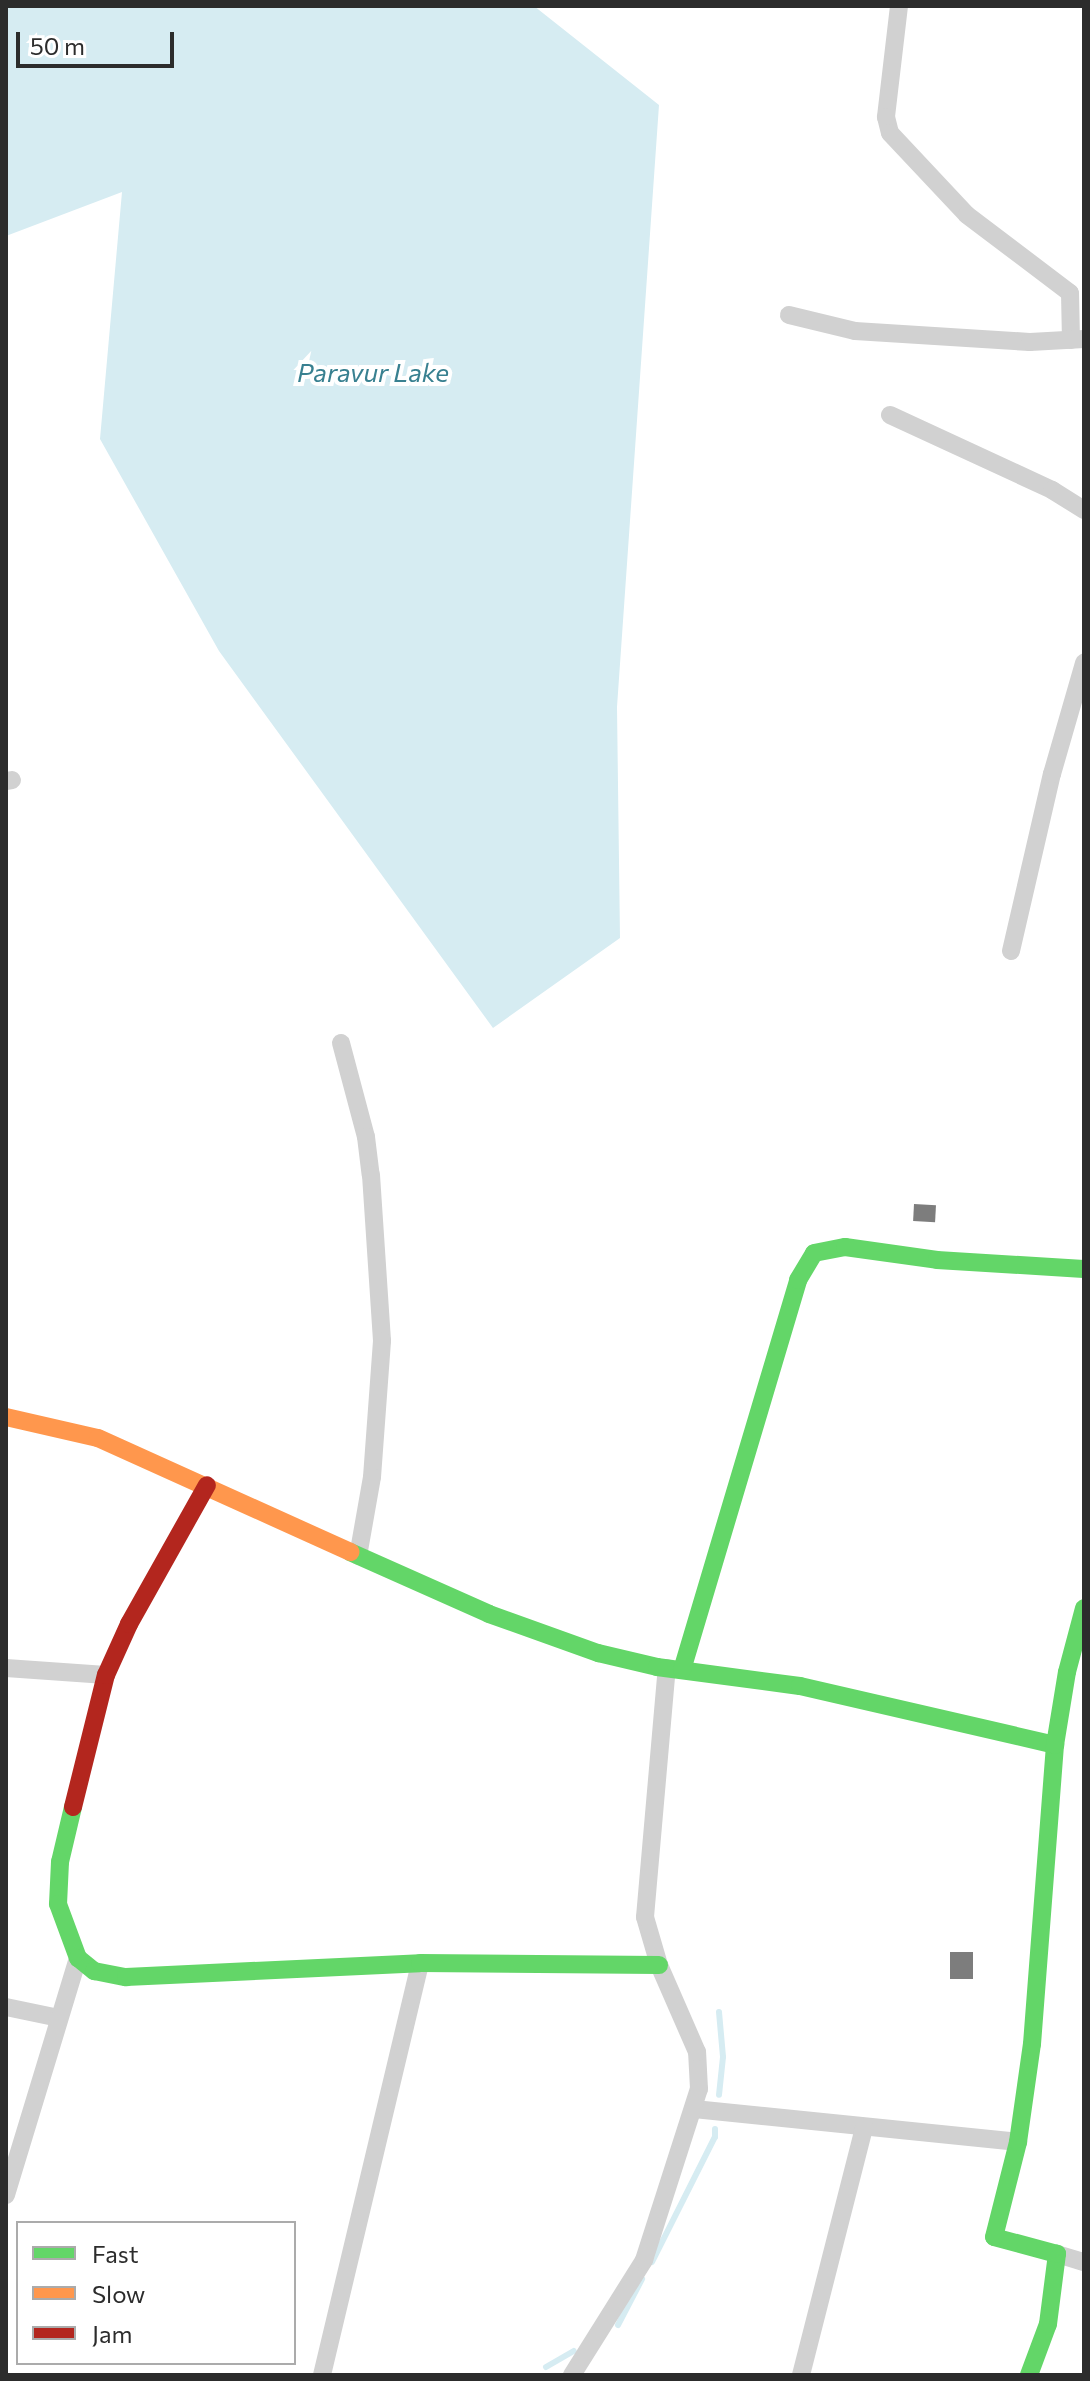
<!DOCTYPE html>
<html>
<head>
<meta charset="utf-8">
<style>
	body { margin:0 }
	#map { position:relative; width:1090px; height:2381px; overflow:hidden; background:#fff; font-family:Commissioner,sans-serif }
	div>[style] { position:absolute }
	.water>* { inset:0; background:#d6ecf2 }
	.stream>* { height:6px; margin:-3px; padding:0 3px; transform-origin:3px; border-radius:3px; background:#d6ecf2 }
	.building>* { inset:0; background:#7d7d7d; transform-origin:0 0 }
	.street>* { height:18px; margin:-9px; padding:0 9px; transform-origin:9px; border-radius:9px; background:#d1d1d1 }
	.fast>* { height:18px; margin:-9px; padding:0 9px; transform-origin:9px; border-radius:9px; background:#63d668 }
	.slow>* { height:18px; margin:-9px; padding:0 9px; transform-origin:9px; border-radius:9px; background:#ff974d }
	.jam>* { height:18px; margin:-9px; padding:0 9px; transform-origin:9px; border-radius:9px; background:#b3261e }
	span { translate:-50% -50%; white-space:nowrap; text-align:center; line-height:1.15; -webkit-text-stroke:8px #fff; paint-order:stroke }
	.water-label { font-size:26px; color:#388090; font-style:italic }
	.frame { position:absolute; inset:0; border:8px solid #2c2c2c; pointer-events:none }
	.legend { position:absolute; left:16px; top:2221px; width:280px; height:144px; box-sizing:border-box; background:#fff; border:2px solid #ababab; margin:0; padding:10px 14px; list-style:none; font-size:24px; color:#2c2c2c }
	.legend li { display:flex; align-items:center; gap:16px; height:40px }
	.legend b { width:40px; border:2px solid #ababab }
	.scale { position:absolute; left:16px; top:32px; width:158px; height:36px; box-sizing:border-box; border:4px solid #2c2c2c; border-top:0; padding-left:10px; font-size:24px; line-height:28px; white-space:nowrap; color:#2c2c2c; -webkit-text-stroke:6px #fff; paint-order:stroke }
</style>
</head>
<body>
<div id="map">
	<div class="water">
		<div style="clip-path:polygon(6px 6px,534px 6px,659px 105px,617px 707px,620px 938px,493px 1028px,219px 651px,100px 439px,122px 192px,6px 236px)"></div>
	</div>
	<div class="stream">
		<div style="left:719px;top:2012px;width:45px;rotate:84.9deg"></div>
		<div style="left:723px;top:2057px;width:38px;rotate:96deg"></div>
		<div style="left:652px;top:2262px;width:140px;rotate:-63.3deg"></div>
		<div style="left:715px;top:2137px;width:8px;rotate:-90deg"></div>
		<div style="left:618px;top:2325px;width:52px;rotate:-62.4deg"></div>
		<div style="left:546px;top:2367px;width:32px;rotate:-30deg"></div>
	</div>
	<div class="building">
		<div style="left:914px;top:1204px;width:22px;height:17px;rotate:3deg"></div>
		<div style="left:973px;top:1952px;width:27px;height:23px;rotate:90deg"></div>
	</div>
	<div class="street">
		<div style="left:899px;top:6px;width:112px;rotate:96.7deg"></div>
		<div style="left:886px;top:117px;width:16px;rotate:76deg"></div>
		<div style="left:890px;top:133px;width:112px;rotate:46.8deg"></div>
		<div style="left:967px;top:215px;width:129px;rotate:37.1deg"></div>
		<div style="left:1070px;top:293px;width:47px;rotate:88.8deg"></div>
		<div style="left:789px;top:315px;width:68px;rotate:13.6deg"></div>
		<div style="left:855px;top:331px;width:175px;rotate:3.6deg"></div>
		<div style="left:1030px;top:342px;width:54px;rotate:-3.2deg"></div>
		<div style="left:890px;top:415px;width:179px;rotate:24.8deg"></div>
		<div style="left:1052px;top:490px;width:38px;rotate:32deg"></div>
		<div style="left:6px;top:781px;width:6px;rotate:-9deg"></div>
		<div style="left:1011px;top:951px;width:182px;rotate:-77deg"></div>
		<div style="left:1052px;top:774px;width:116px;rotate:-73.9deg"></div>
		<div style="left:341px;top:1043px;width:97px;rotate:75.1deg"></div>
		<div style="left:366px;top:1137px;width:38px;rotate:83deg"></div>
		<div style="left:371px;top:1175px;width:166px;rotate:86.2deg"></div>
		<div style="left:382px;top:1341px;width:136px;rotate:94.2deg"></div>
		<div style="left:372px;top:1477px;width:80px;rotate:100deg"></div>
		<div style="left:6px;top:1668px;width:100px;rotate:4deg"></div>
		<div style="left:6px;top:2007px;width:54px;rotate:11.7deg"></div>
		<div style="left:694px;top:2109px;width:326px;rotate:5.8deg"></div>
		<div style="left:6px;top:2195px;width:248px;rotate:-73.1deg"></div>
		<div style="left:1057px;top:2254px;width:28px;rotate:17deg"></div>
		<div style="left:322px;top:2375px;width:423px;rotate:-76.6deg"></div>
		<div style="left:572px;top:2375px;width:136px;rotate:-57.9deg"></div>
		<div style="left:644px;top:2260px;width:180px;rotate:-72.2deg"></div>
		<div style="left:699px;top:2089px;width:37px;rotate:-93deg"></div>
		<div style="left:697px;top:2052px;width:95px;rotate:-113.6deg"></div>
		<div style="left:659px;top:1965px;width:50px;rotate:-106.3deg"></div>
		<div style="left:645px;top:1917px;width:250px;rotate:-85deg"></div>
		<div style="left:801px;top:2375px;width:256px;rotate:-75.7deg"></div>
	</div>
	<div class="fast">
		<div style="left:350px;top:1552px;width:152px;rotate:24deg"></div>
		<div style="left:489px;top:1614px;width:116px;rotate:19.7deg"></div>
		<div style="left:598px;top:1653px;width:61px;rotate:13.3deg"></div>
		<div style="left:657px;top:1667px;width:144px;rotate:7.6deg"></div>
		<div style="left:800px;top:1686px;width:262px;rotate:13deg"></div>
		<div style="left:682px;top:1670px;width:407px;rotate:-73.4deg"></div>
		<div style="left:798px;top:1280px;width:31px;rotate:-59deg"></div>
		<div style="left:814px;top:1253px;width:32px;rotate:-11deg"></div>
		<div style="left:845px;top:1247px;width:93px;rotate:8deg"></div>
		<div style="left:937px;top:1260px;width:147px;rotate:3.5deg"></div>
		<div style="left:73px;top:1807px;width:57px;rotate:103.3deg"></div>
		<div style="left:60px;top:1862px;width:42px;rotate:92.7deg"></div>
		<div style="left:58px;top:1904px;width:58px;rotate:69.7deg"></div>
		<div style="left:78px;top:1958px;width:21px;rotate:39deg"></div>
		<div style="left:94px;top:1971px;width:33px;rotate:11deg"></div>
		<div style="left:126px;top:1977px;width:294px;rotate:-2.7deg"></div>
		<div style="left:420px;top:1963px;width:239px;rotate:0.5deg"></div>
		<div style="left:1029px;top:2375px;width:54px;rotate:-69.6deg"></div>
		<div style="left:1048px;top:2324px;width:71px;rotate:-82.7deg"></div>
		<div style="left:1057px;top:2254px;width:65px;rotate:-164.9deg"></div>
		<div style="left:994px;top:2237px;width:98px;rotate:-75.8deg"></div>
		<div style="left:1018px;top:2142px;width:99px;rotate:-81.9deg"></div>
		<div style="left:1032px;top:2044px;width:300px;rotate:-85.6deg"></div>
		<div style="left:1055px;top:1745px;width:74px;rotate:-80.7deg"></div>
		<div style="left:1067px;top:1672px;width:66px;rotate:-75.1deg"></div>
	</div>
	<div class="slow">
		<div style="left:6px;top:1417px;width:94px;rotate:12.9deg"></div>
		<div style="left:98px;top:1438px;width:277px;rotate:24.3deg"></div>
	</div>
	<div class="jam">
		<div style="left:73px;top:1807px;width:136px;rotate:-76deg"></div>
		<div style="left:106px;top:1675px;width:56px;rotate:-65.7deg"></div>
		<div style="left:129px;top:1624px;width:159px;rotate:-60.7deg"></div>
	</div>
	<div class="water-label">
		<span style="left:373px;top:372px">Paravur Lake</span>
	</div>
	<div class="frame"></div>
	<ul class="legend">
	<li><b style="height:10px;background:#63d668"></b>Fast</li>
	<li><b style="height:10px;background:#ff974d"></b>Slow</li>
	<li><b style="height:10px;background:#b3261e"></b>Jam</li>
	</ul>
	<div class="scale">50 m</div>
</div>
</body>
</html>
